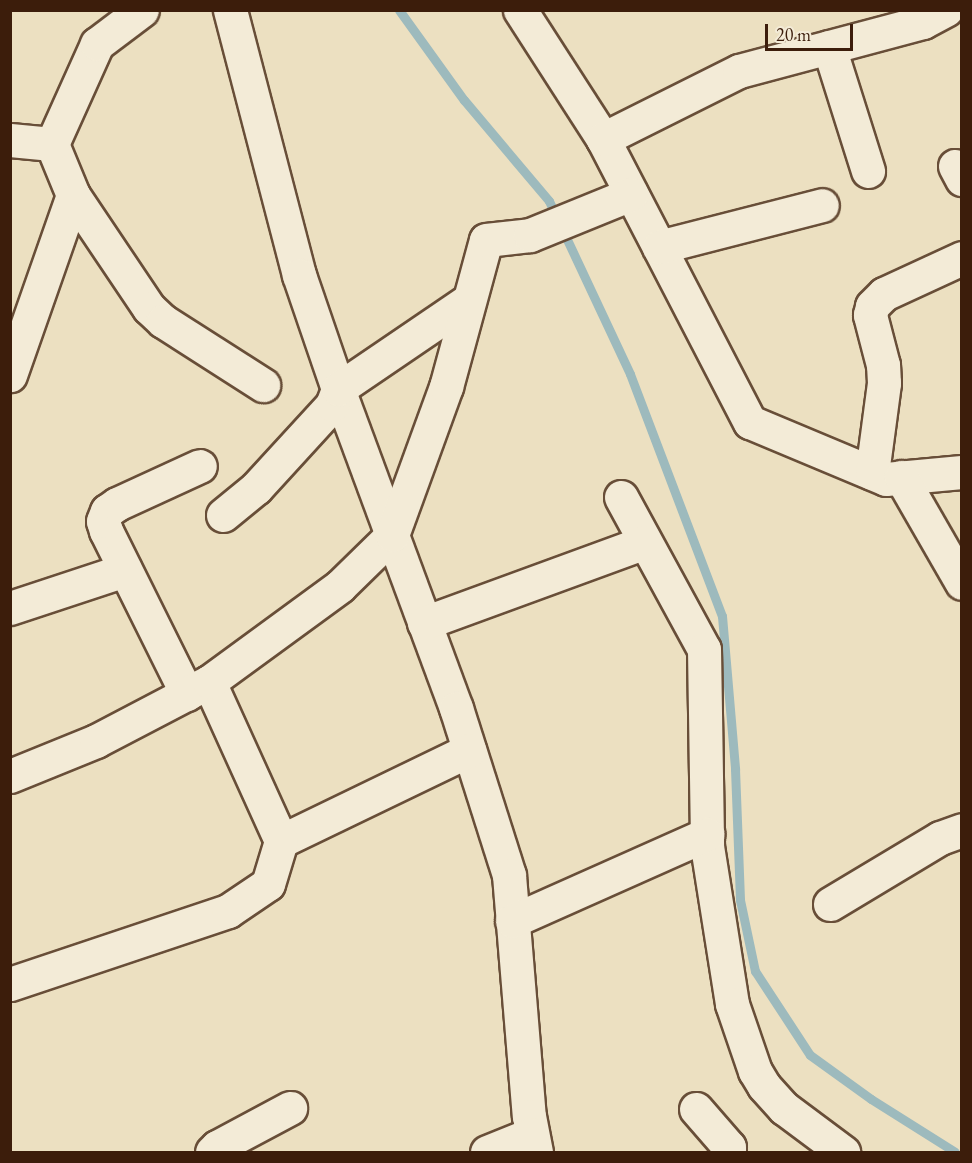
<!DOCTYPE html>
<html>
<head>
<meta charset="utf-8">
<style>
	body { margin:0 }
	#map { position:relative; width:972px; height:1163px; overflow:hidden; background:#ece0c1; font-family:"EB Garamond",serif }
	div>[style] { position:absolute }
	.stream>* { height:9px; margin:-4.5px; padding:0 4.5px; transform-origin:4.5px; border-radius:4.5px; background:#9dbabd }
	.roads { filter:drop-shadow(2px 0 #684e38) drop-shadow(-2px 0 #684e38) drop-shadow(0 2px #684e38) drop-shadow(0 -2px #684e38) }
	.minor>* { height:33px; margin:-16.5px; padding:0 16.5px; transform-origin:16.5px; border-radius:16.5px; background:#f3ebd7 }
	span { translate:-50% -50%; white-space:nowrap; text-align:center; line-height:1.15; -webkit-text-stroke:5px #f3ebd7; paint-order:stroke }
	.frame { position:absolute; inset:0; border:12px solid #3c1d0b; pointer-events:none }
	.scale { position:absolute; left:765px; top:24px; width:88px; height:27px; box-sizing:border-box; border:3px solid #3c1d0b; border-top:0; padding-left:8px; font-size:18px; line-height:21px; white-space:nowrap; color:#3c1d0b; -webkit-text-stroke:4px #f3ebd7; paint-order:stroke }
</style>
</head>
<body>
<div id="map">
	<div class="stream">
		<div style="left:399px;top:10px;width:111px;rotate:54.2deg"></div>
		<div style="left:464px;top:100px;width:132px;rotate:49.9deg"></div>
		<div style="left:549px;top:201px;width:191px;rotate:64.9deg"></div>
		<div style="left:630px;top:374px;width:259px;rotate:69.2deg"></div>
		<div style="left:722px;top:616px;width:154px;rotate:85.1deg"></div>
		<div style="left:735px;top:769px;width:131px;rotate:87.8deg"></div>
		<div style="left:740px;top:900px;width:73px;rotate:78.1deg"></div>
		<div style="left:755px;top:971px;width:100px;rotate:56.8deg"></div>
		<div style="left:810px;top:1055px;width:75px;rotate:35.8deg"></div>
		<div style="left:871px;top:1099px;width:99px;rotate:32.2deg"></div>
	</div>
	<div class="roads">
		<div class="minor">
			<div style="left:230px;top:10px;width:274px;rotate:75.4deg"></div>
			<div style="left:299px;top:275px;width:120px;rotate:71.1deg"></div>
			<div style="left:338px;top:389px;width:340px;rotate:69.7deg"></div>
			<div style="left:456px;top:708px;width:175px;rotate:72.4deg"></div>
			<div style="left:509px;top:875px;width:242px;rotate:85.3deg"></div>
			<div style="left:529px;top:1116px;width:37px;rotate:79deg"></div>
			<div style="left:520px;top:10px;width:153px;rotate:57.2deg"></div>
			<div style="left:603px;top:139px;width:319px;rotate:62.6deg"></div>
			<div style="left:750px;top:422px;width:147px;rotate:22.7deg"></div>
			<div style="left:886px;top:479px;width:76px;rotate:-5.3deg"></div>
			<div style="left:829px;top:47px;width:130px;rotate:72.5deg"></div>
			<div style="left:603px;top:139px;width:152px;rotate:-26.6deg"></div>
			<div style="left:739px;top:71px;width:190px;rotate:-14.9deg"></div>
			<div style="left:923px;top:22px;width:26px;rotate:-28deg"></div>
			<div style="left:10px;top:140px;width:42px;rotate:5.4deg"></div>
			<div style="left:52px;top:144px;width:55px;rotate:67.6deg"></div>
			<div style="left:73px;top:195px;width:191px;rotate:109.3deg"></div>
			<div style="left:52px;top:144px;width:110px;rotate:-65.8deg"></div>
			<div style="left:97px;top:44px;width:56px;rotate:-37.1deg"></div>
			<div style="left:955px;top:166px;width:15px;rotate:62deg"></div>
			<div style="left:73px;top:195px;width:136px;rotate:56.1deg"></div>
			<div style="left:149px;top:308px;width:19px;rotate:43deg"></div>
			<div style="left:163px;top:321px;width:119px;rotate:32.6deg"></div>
			<div style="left:659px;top:247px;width:168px;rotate:-14.4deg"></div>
			<div style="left:872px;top:473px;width:91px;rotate:-82.4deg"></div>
			<div style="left:884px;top:383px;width:18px;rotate:-93deg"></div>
			<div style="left:883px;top:365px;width:52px;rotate:-104.6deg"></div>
			<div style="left:870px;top:315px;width:9px;rotate:-77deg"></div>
			<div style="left:872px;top:306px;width:17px;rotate:-45deg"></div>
			<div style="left:884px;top:294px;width:86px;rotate:-24.8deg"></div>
			<div style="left:901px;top:477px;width:122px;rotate:60.1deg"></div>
			<div style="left:621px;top:497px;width:173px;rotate:61.4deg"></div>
			<div style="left:704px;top:649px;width:197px;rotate:89.1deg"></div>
			<div style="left:707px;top:846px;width:160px;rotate:81deg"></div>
			<div style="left:732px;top:1004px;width:71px;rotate:71.1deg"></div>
			<div style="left:755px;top:1071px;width:17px;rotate:59deg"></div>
			<div style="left:764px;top:1086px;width:30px;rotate:48deg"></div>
			<div style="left:784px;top:1108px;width:74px;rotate:36.7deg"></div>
			<div style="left:223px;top:515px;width:43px;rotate:-39.3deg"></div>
			<div style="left:256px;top:488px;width:113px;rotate:-47.5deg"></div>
			<div style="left:332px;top:405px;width:17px;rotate:-69deg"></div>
			<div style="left:338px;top:389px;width:158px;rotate:-34.2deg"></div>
			<div style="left:10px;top:608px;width:121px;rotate:-18.3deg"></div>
			<div style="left:424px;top:623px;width:235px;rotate:-20.1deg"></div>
			<div style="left:209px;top:682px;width:175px;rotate:65.6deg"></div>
			<div style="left:281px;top:841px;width:209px;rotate:-25.8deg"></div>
			<div style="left:187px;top:694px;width:182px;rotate:-116.4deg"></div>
			<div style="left:106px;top:531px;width:10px;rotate:-107deg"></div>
			<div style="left:103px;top:521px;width:11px;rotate:-68deg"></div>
			<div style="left:107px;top:511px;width:12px;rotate:-35deg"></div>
			<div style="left:117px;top:504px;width:91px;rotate:-24.6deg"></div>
			<div style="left:10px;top:776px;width:93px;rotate:-22.1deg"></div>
			<div style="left:96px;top:741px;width:127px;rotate:-27.6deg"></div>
			<div style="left:209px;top:682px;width:162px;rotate:-36.2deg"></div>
			<div style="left:340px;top:586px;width:73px;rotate:-44.4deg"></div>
			<div style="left:392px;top:535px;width:158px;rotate:-70deg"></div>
			<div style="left:446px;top:387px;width:152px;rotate:-74.8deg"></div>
			<div style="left:486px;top:240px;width:44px;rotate:-6.5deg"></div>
			<div style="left:530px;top:235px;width:109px;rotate:-22.1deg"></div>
			<div style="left:830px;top:904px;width:128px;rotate:-31deg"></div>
			<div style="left:940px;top:838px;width:23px;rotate:-20deg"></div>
			<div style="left:512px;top:921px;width:214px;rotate:-24deg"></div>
			<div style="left:10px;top:984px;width:230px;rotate:-18.5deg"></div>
			<div style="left:228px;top:911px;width:48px;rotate:-34deg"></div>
			<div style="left:268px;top:884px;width:45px;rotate:-73.2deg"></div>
			<div style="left:696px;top:1109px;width:50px;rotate:49deg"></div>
			<div style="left:729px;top:1147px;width:5px;rotate:90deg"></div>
			<div style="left:212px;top:1152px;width:7px;rotate:-45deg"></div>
			<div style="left:217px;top:1147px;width:83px;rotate:-28.1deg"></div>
			<div style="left:487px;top:1152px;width:48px;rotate:-21.8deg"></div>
		</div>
	</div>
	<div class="frame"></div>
	<div class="scale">20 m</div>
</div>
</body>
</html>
